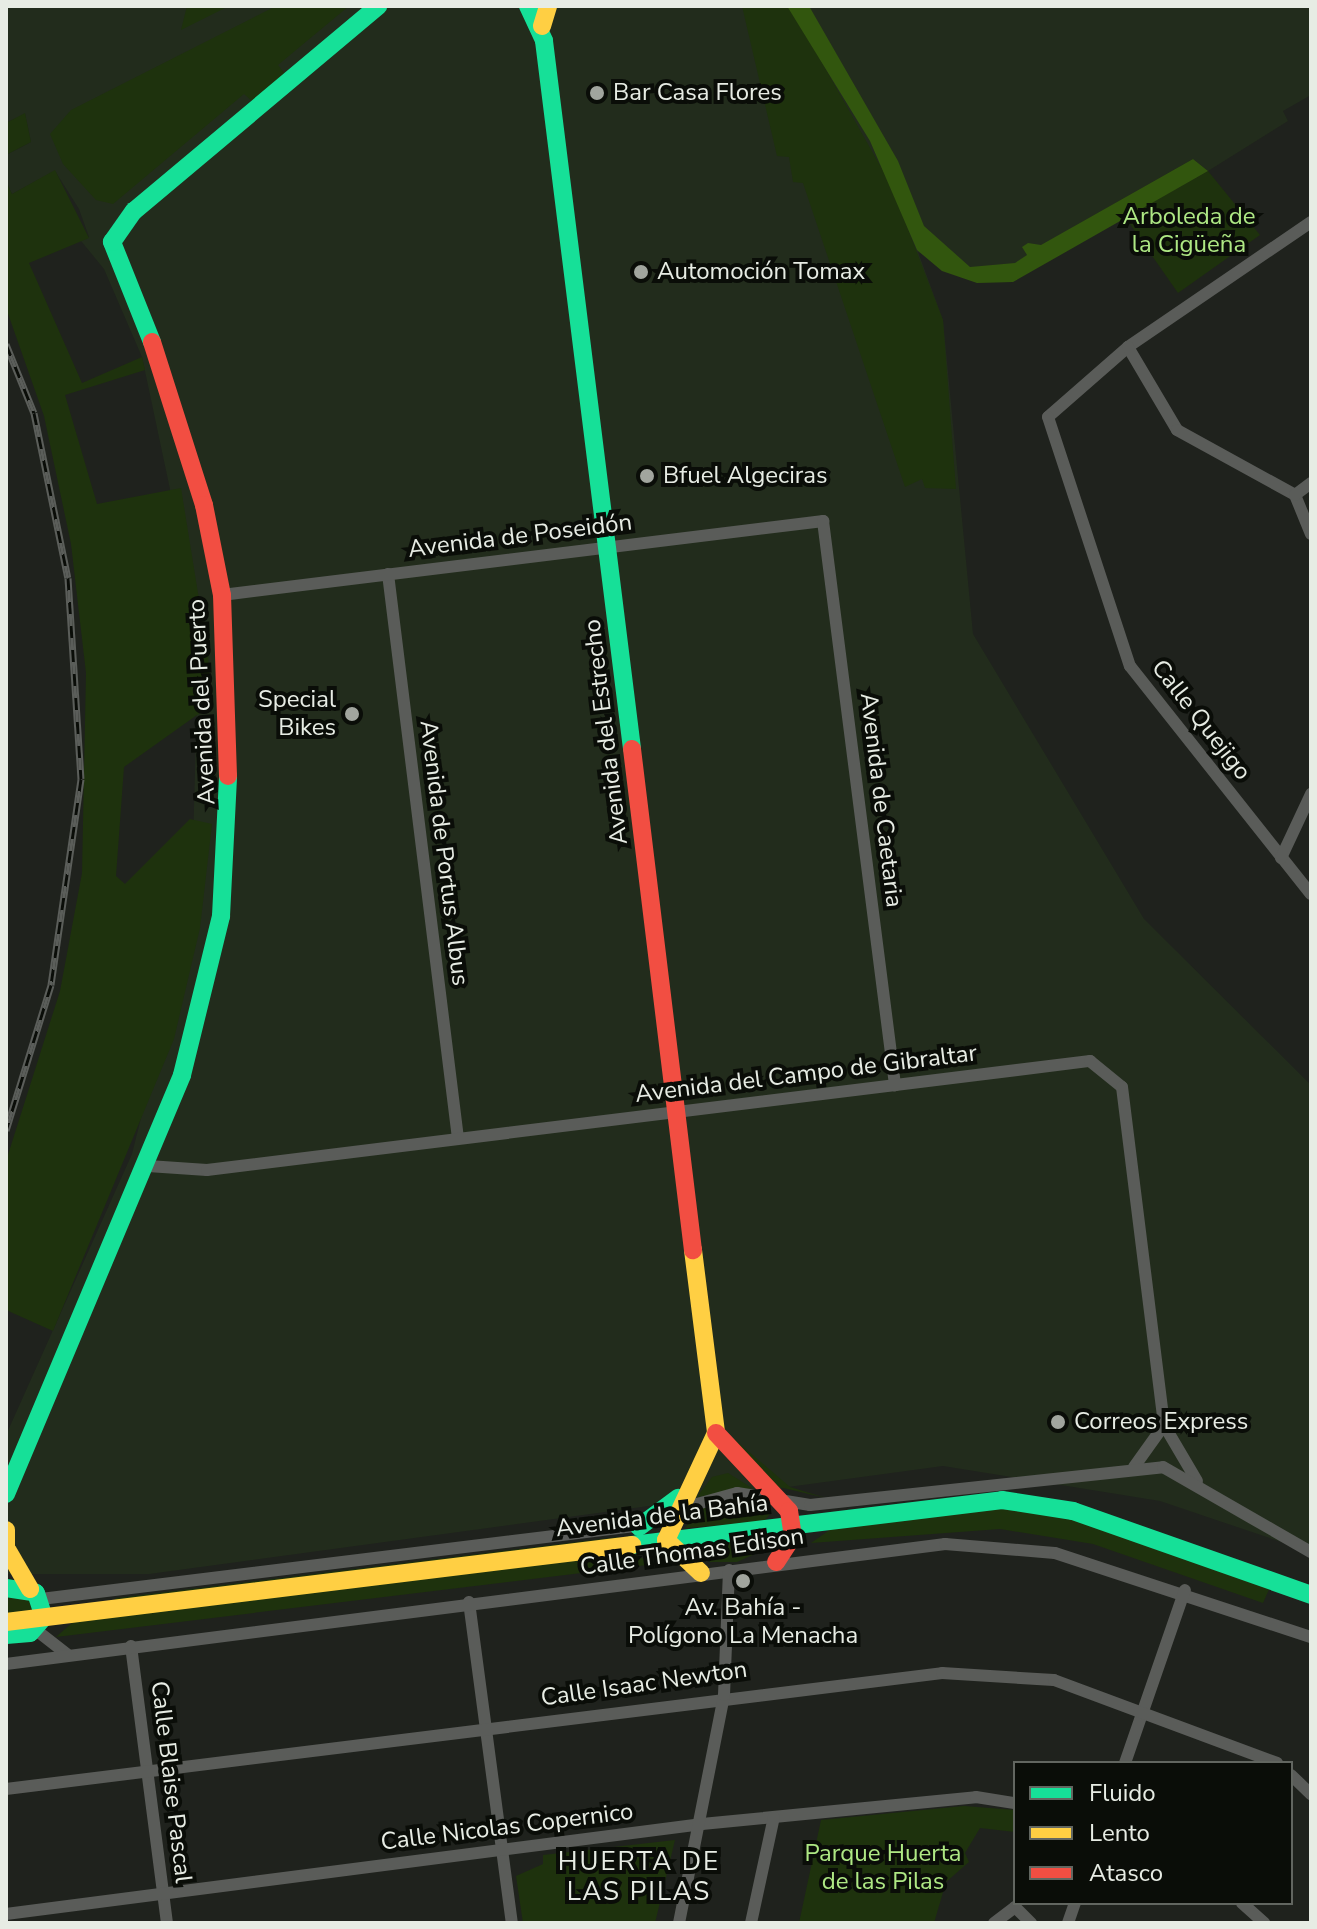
<!DOCTYPE html>
<html>
<head>
<meta charset="utf-8">
<style>
	body { margin:0 }
	#map { position:relative; width:1317px; height:1929px; overflow:hidden; background:#1f221d; font-family:"Nunito Sans",sans-serif }
	div>[style] { position:absolute }
	.built>* { inset:0; background:#222c1c }
	.green>* { inset:0; background:#1e320d }
	.water>* { inset:0; background:#32560e }
	.street>* { height:12px; margin:-6px; padding:0 6px; transform-origin:6px; border-radius:6px; background:#5a5c59 }
	.fast>* { height:18px; margin:-9px; padding:0 9px; transform-origin:9px; border-radius:9px; background:#16e098 }
	.slow>* { height:18px; margin:-9px; padding:0 9px; transform-origin:9px; border-radius:9px; background:#ffcf43 }
	.jam>* { height:18px; margin:-9px; padding:0 9px; transform-origin:9px; border-radius:9px; background:#f24e42 }
	.rail>* { height:7px; margin-top:-3.5px; transform-origin:0; background:repeating-linear-gradient(90deg,#0a0d08 0 12px,#5b5e5a 0 24px); box-sizing:border-box; border-block:2px solid #5b5e5a }
	.dots>* { width:22px; height:22px; translate:-50% -50%; box-sizing:border-box; border:4px solid #0a0d08; border-radius:50% }
	span { translate:-50% -50%; white-space:nowrap; text-align:center; line-height:1.15; -webkit-text-stroke:8px #0a0d08; paint-order:stroke }
	.poi-label { font-size:24px; color:#e7ece4 }
	.left { translate:0 -50%; text-align:left }
	.right { translate:-100% -50%; text-align:right }
	.park-label { font-size:24px; color:#aee884 }
	.street-label { font-size:24px; color:#e7ece4 }
	.neighbourhood-label { font-size:26px; color:#e7ece4; letter-spacing:2px }
	.frame { position:absolute; inset:0; border:8px solid #e7ece4; pointer-events:none }
	.legend { position:absolute; left:1013px; top:1761px; width:280px; height:144px; box-sizing:border-box; background:#0a0d08; border:2px solid #626660; margin:0; padding:10px 14px; list-style:none; font-size:24px; color:#e7ece4 }
	.legend li { display:flex; align-items:center; gap:16px; height:40px }
	.legend b { width:40px; border:2px solid #626660 }
</style>
</head>
<body>
<div id="map">
	<div class="built">
		<div style="clip-path:polygon(6px 6px,1311px 6px,1311px 95px,1283px 111px,1288px 121px,1208px 171px,1193px 159px,1075px 226px,1013px 282px,977px 283px,918px 252px,943px 320px,973px 634px,1144px 919px,1311px 1085px,1311px 1552px,1160px 1501px,943px 1466px,149px 1574px,6px 1574px,6px 1435px,132px 1154px,191px 917px,199px 626px,142px 357px,104px 269px,81px 241px,89px 237px,79px 209px,55px 171px,12px 194px,6px 181px,6px 155px,31px 142px,25px 114px,6px 123px)"></div>
	</div>
	<div class="green">
		<div style="clip-path:polygon(187px 6px,229px 6px,181px 30px)"></div>
		<div style="clip-path:polygon(276px 6px,349px 6px,278px 65px,285px 74px,253px 102px,244px 94px,113px 204px,96px 200px,63px 164px,50px 134px,71px 110px)"></div>
		<div style="clip-path:polygon(742px 6px,787px 6px,794px 13px,891px 185px,943px 320px,956px 489px,925px 488px,922px 479px,905px 487px,803px 183px,793px 182px,789px 157px,777px 156px)"></div>
		<div style="clip-path:polygon(25px 113px,31px 142px,6px 155px,6px 123px)"></div>
		<div style="clip-path:polygon(55px 170px,89px 238px,29px 263px,82px 383px,142px 357px,145px 370px,65px 395px,97px 504px,181px 488px,208px 655px,211px 705px,124px 767px,116px 876px,125px 884px,190px 819px,212px 824px,200px 928px,174px 1039px,53px 1331px,6px 1310px,6px 1161px,60px 991px,82px 873px,86px 673px,71px 544px,44px 416px,6px 308px,6px 181px,12px 194px)"></div>
		<div style="clip-path:polygon(1208px 171px,1260px 235px,1178px 293px,1125px 217px)"></div>
		<div style="clip-path:polygon(733px 1438px,790px 1487px,826px 1498px,779px 1487px,735px 1452px,727px 1439px)"></div>
		<div style="clip-path:polygon(728px 1473px,752px 1488px,697px 1497px,712px 1477px)"></div>
		<div style="clip-path:polygon(726px 1502px,764px 1505px,771px 1513px,763px 1522px,685px 1528px,700px 1509px)"></div>
		<div style="clip-path:polygon(1007px 1506px,1072px 1517px,1271px 1585px,1263px 1603px,1093px 1544px,1000px 1529px,811px 1543px,831px 1529px)"></div>
		<div style="clip-path:polygon(770px 1534px,770px 1547px,737px 1562px,710px 1562px,689px 1550px)"></div>
		<div style="clip-path:polygon(618px 1537px,618px 1539px,114px 1601px,116px 1598px)"></div>
		<div style="clip-path:polygon(628px 1552px,655px 1564px,56px 1637px,73px 1622px)"></div>
		<div style="clip-path:polygon(24px 1593px,42px 1608px,6px 1616px,6px 1598px)"></div>
		<div style="clip-path:polygon(964px 1806px,1015px 1810px,1015px 1832px,980px 1828px,965px 1853px,969px 1862px,946px 1882px,934px 1923px,799px 1923px,821px 1820px)"></div>
		<div style="clip-path:polygon(675px 1840px,655px 1923px,523px 1923px,516px 1876px,543px 1864px,543px 1855px)"></div>
	</div>
	<div class="water">
		<div style="clip-path:polygon(787px 6px,809px 6px,898px 161px,924px 226px,970px 267px,1015px 263px,1027px 255px,1022px 247px,1028px 243px,1041px 245px,1193px 159px,1208px 171px,1013px 282px,977px 283px,942px 271px,917px 250px,870px 141px)"></div>
	</div>
	<div class="street">
		<div style="left:1311px;top:222px;width:222px;rotate:145.7deg"></div>
		<div style="left:1128px;top:347px;width:106px;rotate:138.8deg"></div>
		<div style="left:1048px;top:417px;width:262px;rotate:71.8deg"></div>
		<div style="left:1130px;top:666px;width:291px;rotate:51.6deg"></div>
		<div style="left:1128px;top:347px;width:96px;rotate:59.4deg"></div>
		<div style="left:1177px;top:430px;width:135px;rotate:28.8deg"></div>
		<div style="left:1295px;top:495px;width:42px;rotate:67.7deg"></div>
		<div style="left:1295px;top:495px;width:20px;rotate:-37deg"></div>
		<div style="left:388px;top:574px;width:568px;rotate:82.93deg"></div>
		<div style="left:222px;top:595px;width:606px;rotate:-7.02deg"></div>
		<div style="left:823px;top:521px;width:569px;rotate:82.72deg"></div>
		<div style="left:1281px;top:858px;width:71px;rotate:-64.9deg"></div>
		<div style="left:148px;top:1166px;width:59px;rotate:3.9deg"></div>
		<div style="left:207px;top:1170px;width:890px;rotate:-7.04deg"></div>
		<div style="left:1090px;top:1061px;width:41px;rotate:39.1deg"></div>
		<div style="left:1122px;top:1087px;width:341px;rotate:82.9deg"></div>
		<div style="left:1164px;top:1425px;width:65px;rotate:59.5deg"></div>
		<div style="left:1134px;top:1467px;width:52px;rotate:-54.5deg"></div>
		<div style="left:679px;top:1509px;width:60px;rotate:-15.4deg"></div>
		<div style="left:737px;top:1493px;width:74px;rotate:9.3deg"></div>
		<div style="left:810px;top:1505px;width:355px;rotate:-6.1deg"></div>
		<div style="left:1163px;top:1467px;width:171px;rotate:29.9deg"></div>
		<div style="left:41px;top:1599px;width:608px;rotate:-7deg"></div>
		<div style="left:469px;top:1602px;width:324px;rotate:82.4deg"></div>
		<div style="left:36px;top:1630px;width:39px;rotate:38deg"></div>
		<div style="left:131px;top:1646px;width:279px;rotate:82.6deg"></div>
		<div style="left:6px;top:1664px;width:947px;rotate:-7.28deg"></div>
		<div style="left:945px;top:1544px;width:110px;rotate:4.7deg"></div>
		<div style="left:1055px;top:1553px;width:269px;rotate:18.2deg"></div>
		<div style="left:1125px;top:1763px;width:183px;rotate:-70.9deg"></div>
		<div style="left:1291px;top:1775px;width:28px;rotate:44deg"></div>
		<div style="left:6px;top:1789px;width:943px;rotate:-7.06deg"></div>
		<div style="left:942px;top:1673px;width:112px;rotate:3.6deg"></div>
		<div style="left:1054px;top:1680px;width:238px;rotate:20.4deg"></div>
		<div style="left:1242px;top:1903px;width:30px;rotate:42deg"></div>
		<div style="left:6px;top:1914px;width:702px;rotate:-7.37deg"></div>
		<div style="left:702px;top:1824px;width:275px;rotate:-5.6deg"></div>
		<div style="left:976px;top:1797px;width:39px;rotate:9deg"></div>
		<div style="left:679px;top:1923px;width:232px;rotate:-78.8deg"></div>
		<div style="left:724px;top:1695px;width:125px;rotate:-87.7deg"></div>
		<div style="left:751px;top:1923px;width:108px;rotate:-77.8deg"></div>
		<div style="left:994px;top:1923px;width:26px;rotate:-37deg"></div>
		<div style="left:1015px;top:1907px;width:23px;rotate:45deg"></div>
		<div style="left:1068px;top:1923px;width:21px;rotate:-71deg"></div>
	</div>
	<div class="fast">
		<div style="left:528px;top:6px;width:38px;rotate:65deg"></div>
		<div style="left:544px;top:41px;width:713px;rotate:82.91deg"></div>
		<div style="left:152px;top:342px;width:108px;rotate:-111.8deg"></div>
		<div style="left:112px;top:242px;width:38px;rotate:-55deg"></div>
		<div style="left:134px;top:211px;width:319px;rotate:-40deg"></div>
		<div style="left:6px;top:1494px;width:454px;rotate:-67.2deg"></div>
		<div style="left:182px;top:1075px;width:164px;rotate:-76.2deg"></div>
		<div style="left:221px;top:916px;width:140px;rotate:-87.1deg"></div>
		<div style="left:639px;top:1527px;width:49px;rotate:-36.6deg"></div>
		<div style="left:632px;top:1545px;width:373px;rotate:-6.9deg"></div>
		<div style="left:1002px;top:1500px;width:72px;rotate:8.8deg"></div>
		<div style="left:1073px;top:1511px;width:252px;rotate:19.4deg"></div>
		<div style="left:6px;top:1588px;width:30px;rotate:9deg"></div>
		<div style="left:36px;top:1593px;width:25px;rotate:72deg"></div>
		<div style="left:44px;top:1617px;width:21px;rotate:131deg"></div>
		<div style="left:30px;top:1633px;width:24px;rotate:175deg"></div>
	</div>
	<div class="slow">
		<div style="left:542px;top:26px;width:21px;rotate:-73deg"></div>
		<div style="left:693px;top:1250px;width:184px;rotate:82.8deg"></div>
		<div style="left:716px;top:1433px;width:118px;rotate:115deg"></div>
		<div style="left:666px;top:1540px;width:48px;rotate:43.3deg"></div>
		<div style="left:6px;top:1530px;width:26px;rotate:90deg"></div>
		<div style="left:8px;top:1551px;width:44px;rotate:59.9deg"></div>
		<div style="left:6px;top:1622px;width:631px;rotate:-7.01deg"></div>
	</div>
	<div class="jam">
		<div style="left:152px;top:342px;width:171px;rotate:72.3deg"></div>
		<div style="left:204px;top:505px;width:92px;rotate:78.7deg"></div>
		<div style="left:222px;top:595px;width:181px;rotate:88.1deg"></div>
		<div style="left:632px;top:749px;width:505px;rotate:83.06deg"></div>
		<div style="left:716px;top:1433px;width:107px;rotate:46.9deg"></div>
		<div style="left:789px;top:1511px;width:25px;rotate:81deg"></div>
		<div style="left:793px;top:1536px;width:31px;rotate:123deg"></div>
	</div>
	<div class="rail">
		<div style="left:6px;top:344px;width:74px;rotate:67.9deg"></div>
		<div style="left:34px;top:413px;width:168px;rotate:78.4deg"></div>
		<div style="left:68px;top:578px;width:201px;rotate:86.3deg"></div>
		<div style="left:81px;top:779px;width:208px;rotate:98.3deg"></div>
		<div style="left:51px;top:985px;width:152px;rotate:107.2deg"></div>
	</div>
	<div class="dots">
		<div style="left:597px;top:93px;background:#a1a59e"></div>
		<div style="left:641px;top:272px;background:#a1a59e"></div>
		<div style="left:647px;top:476px;background:#a1a59e"></div>
		<div style="left:352px;top:714px;background:#a1a59e"></div>
		<div style="left:1058px;top:1422px;background:#a1a59e"></div>
		<div style="left:743px;top:1581px;background:#a1a59e"></div>
	</div>
	<div class="poi-label">
		<span class="left" style="left:613px;top:93px">Bar Casa Flores</span>
		<span class="left" style="left:657px;top:272px">Automoción Tomax</span>
		<span class="left" style="left:663px;top:476px">Bfuel Algeciras</span>
		<span class="right" style="left:336px;top:714px">Special<br>Bikes</span>
		<span class="left" style="left:1074px;top:1422px">Correos Express</span>
		<span style="left:743px;top:1622px">Av. Bahía -<br>Polígono La Menacha</span>
	</div>
	<div class="park-label">
		<span style="left:1189px;top:231px">Arboleda de<br>la Cigüeña</span>
		<span style="left:883px;top:1868px">Parque Huerta<br>de las Pilas</span>
	</div>
	<div class="street-label">
		<span style="left:520px;top:536px;rotate:-7deg">Avenida de Poseidón</span>
		<span style="left:202px;top:702px;rotate:-93deg">Avenida del Puerto</span>
		<span style="left:1201px;top:720px;rotate:52deg">Calle Quejigo</span>
		<span style="left:606px;top:732px;rotate:-97deg">Avenida del Estrecho</span>
		<span style="left:881px;top:800px;rotate:83deg">Avenida de Caetaria</span>
		<span style="left:444px;top:853px;rotate:83deg">Avenida de Portus Albus</span>
		<span style="left:806px;top:1074px;rotate:-7deg">Avenida del Campo de Gibraltar</span>
		<span style="left:662px;top:1516px;rotate:-7deg">Avenida de la Bahía</span>
		<span style="left:692px;top:1552px;rotate:-8deg">Calle Thomas Edison</span>
		<span style="left:644px;top:1684px;rotate:-8deg">Calle Isaac Newton</span>
		<span style="left:171px;top:1782px;rotate:83deg">Calle Blaise Pascal</span>
		<span style="left:507px;top:1827px;rotate:-7deg">Calle Nicolas Copernico</span>
	</div>
	<div class="neighbourhood-label">
		<span style="left:639px;top:1877px">HUERTA DE<br>LAS PILAS</span>
	</div>
	<div class="frame"></div>
	<ul class="legend">
	<li><b style="height:10px;background:#16e098"></b>Fluido</li>
	<li><b style="height:10px;background:#ffcf43"></b>Lento</li>
	<li><b style="height:10px;background:#f24e42"></b>Atasco</li>
	</ul>
</div>
</body>
</html>
